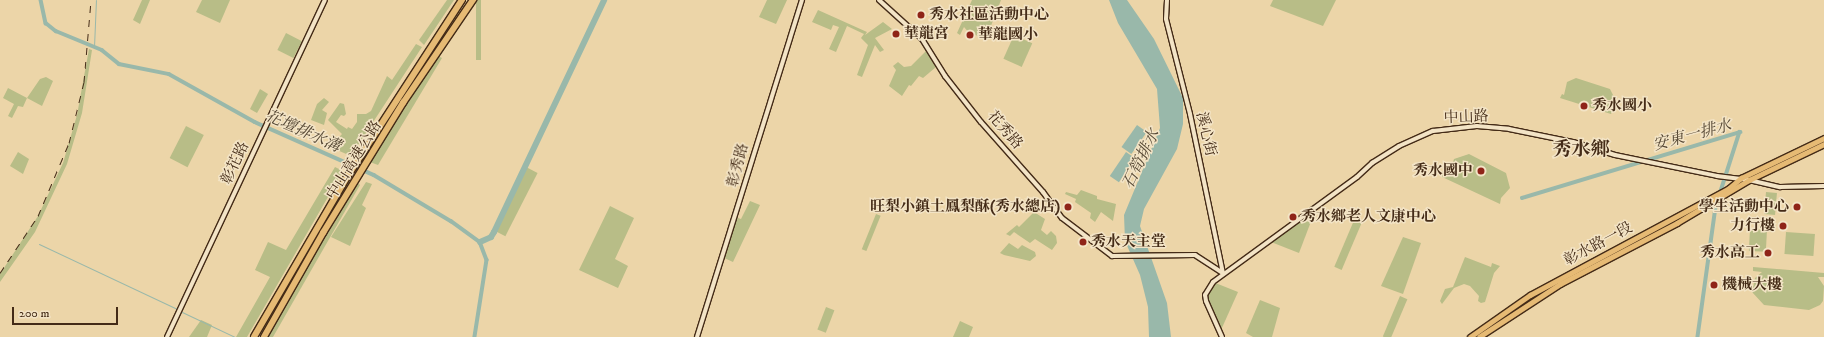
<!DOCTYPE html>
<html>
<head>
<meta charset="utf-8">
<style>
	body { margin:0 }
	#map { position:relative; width:1824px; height:337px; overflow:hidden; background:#ecd5a8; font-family:"IM FELL DW Pica","Noto Serif TC",serif }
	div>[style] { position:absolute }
	.green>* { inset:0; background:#b8bd87; transform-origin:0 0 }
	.water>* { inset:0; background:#99b8aa; transform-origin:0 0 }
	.stream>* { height:1px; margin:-0.5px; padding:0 0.5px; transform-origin:0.5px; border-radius:0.5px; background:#99b8aa }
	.canal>* { height:3.5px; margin:-1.75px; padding:0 1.75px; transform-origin:1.75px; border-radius:1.75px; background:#99b8aa }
	.river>* { height:6px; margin:-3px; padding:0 3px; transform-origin:3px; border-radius:3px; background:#99b8aa }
	.roads { filter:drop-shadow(1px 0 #442b17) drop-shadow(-1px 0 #442b17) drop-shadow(0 1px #442b17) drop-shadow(0 -1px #442b17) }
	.secondary>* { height:4px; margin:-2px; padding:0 2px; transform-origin:2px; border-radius:2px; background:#f3e4c6 }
	.primary>* { height:4.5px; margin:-2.25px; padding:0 2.25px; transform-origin:2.25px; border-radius:2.25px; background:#e6ba74 }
	.highway>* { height:5.5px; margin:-2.75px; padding:0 2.75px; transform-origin:2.75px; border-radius:2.75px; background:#e6ba74 }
	.rail>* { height:1px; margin-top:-0.5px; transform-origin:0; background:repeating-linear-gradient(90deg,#442b17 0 7px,transparent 0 14px) }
	.dots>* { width:11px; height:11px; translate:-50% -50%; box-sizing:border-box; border:2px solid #f3e4c6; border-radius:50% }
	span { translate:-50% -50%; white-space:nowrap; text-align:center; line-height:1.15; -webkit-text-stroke:3px #f3e4c6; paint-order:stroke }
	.poi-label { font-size:15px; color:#442b17; font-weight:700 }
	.left { translate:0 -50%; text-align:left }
	.right { translate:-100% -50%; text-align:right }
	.street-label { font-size:15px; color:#442b17 }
	.water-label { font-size:16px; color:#554734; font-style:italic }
	.district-label { font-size:19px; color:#442b17; font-weight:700 }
	.scale { position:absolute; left:12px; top:307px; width:106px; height:18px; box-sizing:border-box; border:2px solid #442b17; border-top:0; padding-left:5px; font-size:12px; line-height:14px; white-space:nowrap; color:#442b17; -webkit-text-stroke:3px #f3e4c6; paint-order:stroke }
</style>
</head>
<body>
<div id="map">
	<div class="green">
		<div style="clip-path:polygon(142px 0,150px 0,140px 24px,133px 20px)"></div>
		<div style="clip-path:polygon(202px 0,230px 0,220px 23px,196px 12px)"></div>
		<div style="clip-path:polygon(447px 0,454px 0,424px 45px,419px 40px)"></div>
		<div style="left:476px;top:0;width:5px;height:60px"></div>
		<div style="clip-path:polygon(767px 0,787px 0,776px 24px,759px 17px)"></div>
		<div style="clip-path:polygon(972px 0,1001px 0,989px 31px,979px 36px,970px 34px,964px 27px,960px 35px,957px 33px)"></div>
		<div style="clip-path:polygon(1273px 0,1336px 0,1323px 26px,1270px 6px)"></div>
		<div style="clip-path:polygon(818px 10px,867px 32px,865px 35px,883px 22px,892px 29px,875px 38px,884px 50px,880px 52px,875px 45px,862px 77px,857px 75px,868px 45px,861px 38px,864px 34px,847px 26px,836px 52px,829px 49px,839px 27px,833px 25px,831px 30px,812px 22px)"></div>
		<div style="left:286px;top:33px;width:18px;height:19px;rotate:27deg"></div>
		<div style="left:1014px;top:35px;width:20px;height:26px;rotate:24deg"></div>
		<div style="clip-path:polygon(416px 44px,422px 47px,351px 156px,330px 147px,342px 134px,328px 120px,340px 103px,344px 104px,346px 114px,344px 116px,341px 115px,336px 122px,347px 129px,348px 127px,352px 129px,357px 122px,357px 114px,366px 114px,371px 111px,387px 76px,392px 80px)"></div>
		<div style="clip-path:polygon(89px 49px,92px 50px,82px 113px,67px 164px,35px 232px,0 282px,0 274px,38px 216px,63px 163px,77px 115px)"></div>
		<div style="clip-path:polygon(926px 51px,936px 67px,923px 78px,919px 76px,911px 86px,909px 85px,902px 96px,889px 86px,896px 70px,893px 66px,898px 62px,904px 67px,911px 66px)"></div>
		<div style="clip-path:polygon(438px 56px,442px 58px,378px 165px,370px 162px)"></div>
		<div style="clip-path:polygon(46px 77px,53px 81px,42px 106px,27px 98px,23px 107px,18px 106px,12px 118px,8px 116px,14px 104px,3px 98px,8px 88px,27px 98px,40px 79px)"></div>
		<div style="clip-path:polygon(1576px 78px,1610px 89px,1614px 97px,1609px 109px,1613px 110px,1611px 114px,1560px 98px,1562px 94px,1564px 95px,1567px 82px)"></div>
		<div style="clip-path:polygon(260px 89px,268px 94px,257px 113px,250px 109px)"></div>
		<div style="clip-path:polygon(324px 98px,329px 102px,322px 110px,327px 113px,324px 125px,311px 120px,317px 104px)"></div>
		<div style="left:186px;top:126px;width:20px;height:36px;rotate:27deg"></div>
		<div style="clip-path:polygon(18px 152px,29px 159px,23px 174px,10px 166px)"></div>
		<div style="clip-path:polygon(1469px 154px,1506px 173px,1510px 188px,1501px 198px,1500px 204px,1440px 176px,1442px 171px,1449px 174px,1454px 159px)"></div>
		<div style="clip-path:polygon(335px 167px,343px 171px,247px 337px,236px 337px,270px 277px,255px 270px,268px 242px,286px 250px)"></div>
		<div style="left:526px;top:167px;width:13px;height:71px;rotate:27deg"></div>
		<div style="clip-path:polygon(357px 182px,360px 185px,273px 337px,267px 337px)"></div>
		<div style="clip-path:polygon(366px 182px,372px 184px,362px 205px,366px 208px,350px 246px,331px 237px)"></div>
		<div style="clip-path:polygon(1081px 190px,1097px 196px,1097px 199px,1116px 204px,1113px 221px,1101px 212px,1095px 222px,1090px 218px,1091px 213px,1075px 202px,1076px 199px,1065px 194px,1066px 192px,1077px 195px)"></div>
		<div style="left:1766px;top:192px;width:11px;height:22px;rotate:5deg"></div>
		<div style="clip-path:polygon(750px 201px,760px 205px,733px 262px,722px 257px,735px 217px,741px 219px)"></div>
		<div style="clip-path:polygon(610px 206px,634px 218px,615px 259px,628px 266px,618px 288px,579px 270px)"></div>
		<div style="clip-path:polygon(1315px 211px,1299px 253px,1271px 242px)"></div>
		<div style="clip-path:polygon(1034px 212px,1045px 219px,1041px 230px,1047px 235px,1051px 231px,1056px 236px,1057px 243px,1052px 250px,1035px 239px,1030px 243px,1014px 232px,1010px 236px,1006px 234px,1017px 225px,1019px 227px)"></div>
		<div style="left:876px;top:214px;width:5px;height:38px;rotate:22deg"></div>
		<div style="left:1355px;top:218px;width:8px;height:53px;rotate:23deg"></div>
		<div style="left:1750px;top:229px;width:17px;height:22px;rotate:3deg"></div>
		<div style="left:1786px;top:232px;width:29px;height:22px;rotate:4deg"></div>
		<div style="clip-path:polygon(1403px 237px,1421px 243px,1403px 294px,1381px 286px)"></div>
		<div style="clip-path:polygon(1009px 243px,1018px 249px,1022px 245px,1035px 252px,1036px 256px,1030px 261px,1004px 255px,1000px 253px)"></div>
		<div style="clip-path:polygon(1465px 257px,1491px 267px,1492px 263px,1500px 266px,1494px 273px,1485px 302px,1481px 303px,1478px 301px,1479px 296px,1470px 286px,1464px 284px,1454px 288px,1442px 304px,1440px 301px,1445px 289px,1453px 287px)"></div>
		<div style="clip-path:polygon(1753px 267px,1824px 273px,1824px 277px,1818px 277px,1824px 286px,1823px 301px,1820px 305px,1809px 310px,1764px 305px,1752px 292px,1755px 278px,1762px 272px,1753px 271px)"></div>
		<div style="clip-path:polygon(1213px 282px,1238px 292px,1221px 330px,1209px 306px,1207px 295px)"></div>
		<div style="left:1400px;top:296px;width:8px;height:44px;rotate:23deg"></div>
		<div style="clip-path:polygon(1260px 300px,1280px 308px,1272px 337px,1253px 337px,1246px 333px)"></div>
		<div style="left:826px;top:307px;width:9px;height:24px;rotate:21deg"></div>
		<div style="clip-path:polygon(201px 320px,212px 325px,207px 337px,189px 337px)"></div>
		<div style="clip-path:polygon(960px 321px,973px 327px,969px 337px,953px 337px)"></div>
	</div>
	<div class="water">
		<div style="clip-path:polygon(1109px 0,1127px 0,1154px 39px,1183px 98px,1183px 124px,1177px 149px,1144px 209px,1140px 226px,1167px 303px,1171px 337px,1149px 337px,1148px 307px,1140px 275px,1125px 241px,1124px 215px,1160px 128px,1157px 89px,1118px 23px)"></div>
		<div style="left:1137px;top:125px;width:12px;height:27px;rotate:35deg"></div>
		<div style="left:1126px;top:152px;width:11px;height:29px;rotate:34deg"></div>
	</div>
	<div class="stream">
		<div style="left:94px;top:47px;width:47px;rotate:-87.6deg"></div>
		<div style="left:39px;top:244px;width:155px;rotate:25.2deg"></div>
		<div style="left:182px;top:312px;width:59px;rotate:25.3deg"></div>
	</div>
	<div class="canal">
		<div style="left:41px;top:0;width:24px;rotate:78deg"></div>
		<div style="left:46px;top:23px;width:13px;rotate:39deg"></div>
		<div style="left:56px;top:31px;width:50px;rotate:22.4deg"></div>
		<div style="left:102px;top:50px;width:22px;rotate:39deg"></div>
		<div style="left:119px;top:64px;width:51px;rotate:11.3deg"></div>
		<div style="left:169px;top:74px;width:98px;rotate:29.2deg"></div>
		<div style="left:255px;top:122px;width:130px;rotate:24deg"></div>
		<div style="left:374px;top:175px;width:90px;rotate:30.9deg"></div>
		<div style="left:451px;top:221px;width:36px;rotate:36deg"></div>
		<div style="left:480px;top:242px;width:19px;rotate:69deg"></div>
		<div style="left:487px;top:260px;width:78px;rotate:98.9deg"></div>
		<div style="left:1522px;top:198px;width:228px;rotate:-16.8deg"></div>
		<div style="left:1740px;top:132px;width:79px;rotate:107.7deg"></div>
		<div style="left:1716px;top:207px;width:131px;rotate:97.9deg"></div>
	</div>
	<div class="river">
		<div style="left:480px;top:242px;width:12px;rotate:-24deg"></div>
		<div style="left:491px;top:237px;width:6px;rotate:-59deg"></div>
		<div style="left:494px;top:232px;width:257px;rotate:-64.6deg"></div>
	</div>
	<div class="roads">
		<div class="secondary">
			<div style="left:879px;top:0;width:58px;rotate:42.2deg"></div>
			<div style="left:922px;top:39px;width:44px;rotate:58.1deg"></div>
			<div style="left:945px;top:76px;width:58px;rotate:52deg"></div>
			<div style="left:981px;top:122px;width:94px;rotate:48.5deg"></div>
			<div style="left:1043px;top:192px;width:32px;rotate:54deg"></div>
			<div style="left:1062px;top:218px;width:63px;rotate:37.2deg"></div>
			<div style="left:1112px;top:256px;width:83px;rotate:-0.7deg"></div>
			<div style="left:1195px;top:255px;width:33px;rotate:33deg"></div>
			<div style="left:1167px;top:0;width:19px;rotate:93deg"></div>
			<div style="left:1166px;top:19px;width:98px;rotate:75.8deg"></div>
			<div style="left:1190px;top:114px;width:162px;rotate:78.3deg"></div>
			<div style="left:167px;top:337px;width:372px;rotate:-64.9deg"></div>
			<div style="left:697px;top:337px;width:353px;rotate:-72.7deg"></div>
			<div style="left:1222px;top:337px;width:39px;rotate:-114deg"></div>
			<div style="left:1206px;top:301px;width:6px;rotate:-99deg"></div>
			<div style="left:1205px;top:295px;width:15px;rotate:-58deg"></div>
			<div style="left:1213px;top:282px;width:178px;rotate:-36.1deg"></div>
			<div style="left:1357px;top:177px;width:21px;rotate:-43deg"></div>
			<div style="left:1372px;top:163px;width:32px;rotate:-32deg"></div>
			<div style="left:1399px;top:146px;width:37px;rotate:-24deg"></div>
			<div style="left:1433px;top:131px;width:44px;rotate:-6.5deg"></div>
			<div style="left:1477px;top:126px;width:32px;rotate:5deg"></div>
			<div style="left:1509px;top:129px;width:65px;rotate:11.5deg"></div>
			<div style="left:1573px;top:142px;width:44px;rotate:17.2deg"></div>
			<div style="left:1615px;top:155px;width:104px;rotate:11.6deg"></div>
			<div style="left:1717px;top:176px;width:32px;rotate:7deg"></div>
			<div style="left:1749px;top:180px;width:32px;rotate:13deg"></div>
			<div style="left:1780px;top:187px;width:44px;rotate:-1.3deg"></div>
		</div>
		<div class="primary">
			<div style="left:1470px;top:337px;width:73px;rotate:-35deg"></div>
			<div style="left:1530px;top:295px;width:225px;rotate:-28.2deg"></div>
			<div style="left:1728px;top:189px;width:17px;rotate:-40deg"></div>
			<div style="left:1741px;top:178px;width:92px;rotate:-25.7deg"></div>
			<div style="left:1479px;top:337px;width:97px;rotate:-33.2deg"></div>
			<div style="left:1560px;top:284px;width:132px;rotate:-27.5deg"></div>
			<div style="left:1677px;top:223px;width:84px;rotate:-30.8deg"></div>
			<div style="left:1749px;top:180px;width:83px;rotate:-25.6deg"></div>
		</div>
		<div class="highway">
			<div style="left:254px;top:337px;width:189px;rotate:-59.8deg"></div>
			<div style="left:349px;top:174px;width:207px;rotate:-57deg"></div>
			<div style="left:264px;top:337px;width:120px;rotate:-60.4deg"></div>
			<div style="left:323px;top:233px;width:153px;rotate:-58.4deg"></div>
			<div style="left:403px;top:103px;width:125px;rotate:-55.8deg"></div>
		</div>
	</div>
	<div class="rail">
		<div style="left:0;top:273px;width:69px;rotate:-56.3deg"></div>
		<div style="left:38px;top:216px;width:79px;rotate:-67deg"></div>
		<div style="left:69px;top:143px;width:63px;rotate:-76.2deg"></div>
		<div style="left:84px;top:82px;width:82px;rotate:-85.1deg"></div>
	</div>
	<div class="dots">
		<div style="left:921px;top:15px;background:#8f2418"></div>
		<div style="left:896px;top:34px;background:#8f2418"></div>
		<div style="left:970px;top:35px;background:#8f2418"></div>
		<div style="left:1584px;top:106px;background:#8f2418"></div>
		<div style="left:1481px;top:171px;background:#8f2418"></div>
		<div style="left:1068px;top:207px;background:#8f2418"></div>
		<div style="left:1797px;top:207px;background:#8f2418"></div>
		<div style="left:1293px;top:217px;background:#8f2418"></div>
		<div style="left:1783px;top:226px;background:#8f2418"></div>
		<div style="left:1083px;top:242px;background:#8f2418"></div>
		<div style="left:1768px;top:253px;background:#8f2418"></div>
		<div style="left:1714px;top:285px;background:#8f2418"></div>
	</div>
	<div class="poi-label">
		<span class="left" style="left:929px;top:15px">秀水社區活動中心</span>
		<span class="left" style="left:904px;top:34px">華龍宮</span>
		<span class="left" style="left:978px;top:35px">華龍國小</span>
		<span class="left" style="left:1592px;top:106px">秀水國小</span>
		<span class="right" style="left:1473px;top:171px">秀水國中</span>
		<span class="right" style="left:1060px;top:207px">旺梨小鎮土鳳梨酥(秀水總店)</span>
		<span class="right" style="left:1789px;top:207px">學生活動中心</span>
		<span class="left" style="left:1301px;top:217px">秀水鄉老人文康中心</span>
		<span class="right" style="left:1775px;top:226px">力行樓</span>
		<span class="left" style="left:1091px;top:242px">秀水天主堂</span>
		<span class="right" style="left:1760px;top:253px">秀水高工</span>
		<span class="left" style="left:1722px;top:285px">機械大樓</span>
	</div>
	<div class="street-label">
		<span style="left:1466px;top:117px;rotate:-2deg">中山路</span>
		<span style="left:1005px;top:130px;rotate:49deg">花秀路</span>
		<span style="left:1206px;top:134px;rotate:77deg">溪心街</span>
		<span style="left:354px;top:160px;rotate:-58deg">中山高速公路</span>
		<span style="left:235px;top:163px;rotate:-65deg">彰花路</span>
		<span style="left:738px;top:165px;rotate:-75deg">彰秀路</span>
		<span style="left:1598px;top:244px;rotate:-28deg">彰水路一段</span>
	</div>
	<div class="water-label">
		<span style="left:303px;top:131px;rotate:24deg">花壇排水溝</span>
		<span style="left:1692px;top:135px;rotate:-15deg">安東一排水</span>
		<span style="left:1141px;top:159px;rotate:-64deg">石筍排水</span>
	</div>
	<div class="district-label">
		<span style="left:1581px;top:150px">秀水鄉</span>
	</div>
	<div class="scale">200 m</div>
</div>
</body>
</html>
